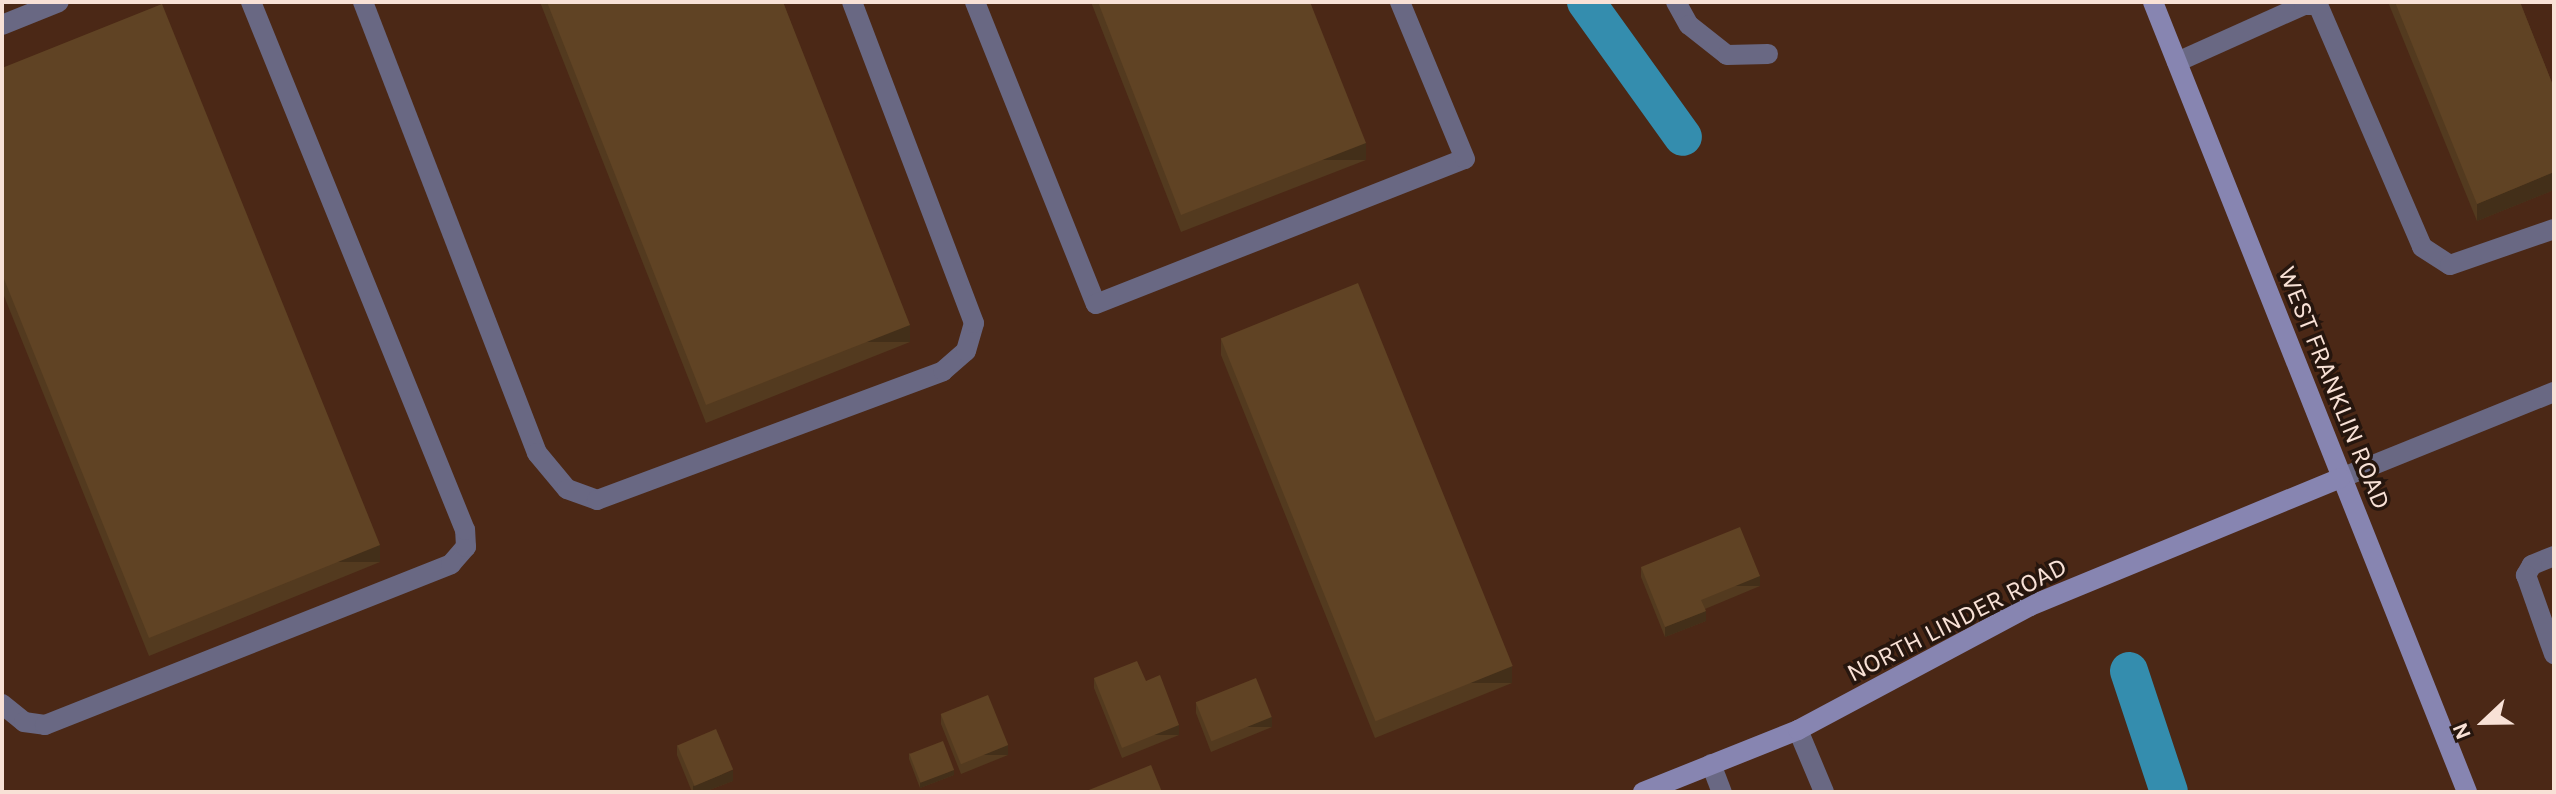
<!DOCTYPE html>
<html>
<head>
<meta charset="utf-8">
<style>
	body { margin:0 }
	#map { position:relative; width:2556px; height:794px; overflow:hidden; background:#4b2816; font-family:Karla,sans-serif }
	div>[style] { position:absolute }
	.canal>* { height:38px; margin:-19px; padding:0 19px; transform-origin:19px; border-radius:19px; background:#348dae }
	.service>* { height:20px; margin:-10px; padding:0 10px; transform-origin:10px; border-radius:10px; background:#696883 }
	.tertiary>* { height:20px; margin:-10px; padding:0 10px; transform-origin:10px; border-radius:10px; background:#696883 }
	.secondary>* { height:20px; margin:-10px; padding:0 10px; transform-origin:10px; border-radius:10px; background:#8785b1 }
	.wall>* { inset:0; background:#533a1f }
	.shaded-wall>* { inset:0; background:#432f19; transform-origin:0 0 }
	.building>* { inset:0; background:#604324; transform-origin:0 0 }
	span { translate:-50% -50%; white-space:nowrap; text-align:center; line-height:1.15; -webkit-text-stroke:7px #26160e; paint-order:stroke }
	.street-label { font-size:26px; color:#f8e1d6 }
	.frame { position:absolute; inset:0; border:4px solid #f8e1d6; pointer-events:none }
	.north { position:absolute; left:2444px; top:682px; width:80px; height:80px; -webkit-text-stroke:6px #26160e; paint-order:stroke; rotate:248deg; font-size:22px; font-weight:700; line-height:32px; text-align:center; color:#f8e1d6 }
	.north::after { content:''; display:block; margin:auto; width:28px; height:36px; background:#f8e1d6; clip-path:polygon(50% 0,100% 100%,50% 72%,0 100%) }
</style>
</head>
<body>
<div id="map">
	<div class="canal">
		<div style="left:1586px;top:2px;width:166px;rotate:54.3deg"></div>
		<div style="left:2129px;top:671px;width:127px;rotate:71.7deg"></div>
	</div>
	<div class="service">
		<div style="left:363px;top:2px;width:483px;rotate:68.9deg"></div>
		<div style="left:537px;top:453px;width:47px;rotate:50.2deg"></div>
		<div style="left:567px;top:489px;width:32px;rotate:20deg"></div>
		<div style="left:597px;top:500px;width:369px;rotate:-20.4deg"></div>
		<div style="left:943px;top:371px;width:30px;rotate:-41deg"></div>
		<div style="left:966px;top:351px;width:29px;rotate:-74deg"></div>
		<div style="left:974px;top:323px;width:343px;rotate:-110.8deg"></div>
		<div style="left:975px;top:2px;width:325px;rotate:68.2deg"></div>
		<div style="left:1096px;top:304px;width:396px;rotate:-21.5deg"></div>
		<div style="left:1465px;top:159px;width:170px;rotate:-112.5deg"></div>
		<div style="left:1676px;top:2px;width:26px;rotate:61deg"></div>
		<div style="left:1689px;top:25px;width:48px;rotate:38.3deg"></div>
		<div style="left:1727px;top:55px;width:41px;rotate:-1.4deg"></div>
		<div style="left:2px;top:25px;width:61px;rotate:-22deg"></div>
		<div style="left:2177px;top:62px;width:139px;rotate:-24.2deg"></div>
		<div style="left:2304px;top:5px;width:14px"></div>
		<div style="left:2318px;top:5px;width:263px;rotate:66.7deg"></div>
		<div style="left:2422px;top:247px;width:33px;rotate:33deg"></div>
		<div style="left:2450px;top:265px;width:110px;rotate:-19.1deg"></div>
		<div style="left:2554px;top:556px;width:24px;rotate:158deg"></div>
		<div style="left:2532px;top:565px;width:12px;rotate:121deg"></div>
		<div style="left:2526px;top:575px;width:84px;rotate:70.5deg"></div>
		<div style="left:2px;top:704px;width:28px;rotate:39deg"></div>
		<div style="left:24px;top:722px;width:21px;rotate:8deg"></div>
		<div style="left:45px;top:725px;width:437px;rotate:-21.6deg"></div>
		<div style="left:451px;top:564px;width:23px;rotate:-49deg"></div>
		<div style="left:466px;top:547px;width:17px;rotate:-93deg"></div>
		<div style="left:465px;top:530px;width:570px;rotate:-112.06deg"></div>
		<div style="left:1798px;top:730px;width:67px;rotate:67.2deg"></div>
		<div style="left:1711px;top:764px;width:30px;rotate:69deg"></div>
	</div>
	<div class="tertiary">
		<div style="left:2341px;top:478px;width:230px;rotate:-22deg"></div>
	</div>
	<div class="secondary">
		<div style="left:2153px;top:2px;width:850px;rotate:68.32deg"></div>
		<div style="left:1643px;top:792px;width:167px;rotate:-21.8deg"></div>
		<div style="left:1798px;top:730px;width:263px;rotate:-28.1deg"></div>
		<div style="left:2030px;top:606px;width:336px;rotate:-22.4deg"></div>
	</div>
	<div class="wall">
		<div style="clip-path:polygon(540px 2px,783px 2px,910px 342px,706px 423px)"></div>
		<div style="clip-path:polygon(1091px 2px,1310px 2px,1366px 160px,1181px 232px)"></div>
		<div style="clip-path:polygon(2388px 2px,2520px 2px,2554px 88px,2554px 190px,2477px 221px)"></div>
		<div style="clip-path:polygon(2px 68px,380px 562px,149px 656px,2px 291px)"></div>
		<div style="clip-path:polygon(1221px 338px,1512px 683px,1375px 738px,1221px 355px)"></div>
		<div style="clip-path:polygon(1641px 567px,1760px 586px,1705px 609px,1706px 621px,1665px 637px,1641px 577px)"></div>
		<div style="clip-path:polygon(1094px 678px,1146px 681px,1179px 735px,1122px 758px,1094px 688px)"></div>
		<div style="clip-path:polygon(1196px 702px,1272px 727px,1211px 752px,1196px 713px)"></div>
		<div style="clip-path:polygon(941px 714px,1008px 755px,961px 774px,941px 724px)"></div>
		<div style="clip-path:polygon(677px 745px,733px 781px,704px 792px,692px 792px,677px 755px)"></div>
		<div style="clip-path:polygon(909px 753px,954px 775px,920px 788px,909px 759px)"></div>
	</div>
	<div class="shaded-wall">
		<div style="left:1366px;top:143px;width:17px;height:199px;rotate:90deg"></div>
		<div style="clip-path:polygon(2554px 172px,2554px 190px,2477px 221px,2477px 204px)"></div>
		<div style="left:910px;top:325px;width:17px;height:219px;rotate:90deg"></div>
		<div style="left:380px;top:545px;width:17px;height:249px;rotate:90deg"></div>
		<div style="left:1760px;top:576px;width:10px;height:64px;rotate:90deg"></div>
		<div style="clip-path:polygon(1706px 611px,1706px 621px,1665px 637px,1665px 627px)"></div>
		<div style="left:1512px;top:666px;width:17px;height:148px;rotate:90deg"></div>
		<div style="left:1272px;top:717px;width:10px;height:66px;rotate:90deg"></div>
		<div style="left:1179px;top:725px;width:10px;height:61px;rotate:90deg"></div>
		<div style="left:1008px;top:745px;width:10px;height:51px;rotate:90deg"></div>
		<div style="clip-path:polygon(733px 770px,733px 781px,704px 792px,693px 792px,693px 786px)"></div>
		<div style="clip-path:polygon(954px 770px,954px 775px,920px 788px,920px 782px)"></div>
	</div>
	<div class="building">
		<div style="clip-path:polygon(547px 2px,783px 2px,910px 325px,706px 405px)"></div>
		<div style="clip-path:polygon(1098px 2px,1310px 2px,1366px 143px,1181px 215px)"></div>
		<div style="clip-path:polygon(2395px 2px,2520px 2px,2554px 88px,2554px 172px,2477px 204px)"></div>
		<div style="clip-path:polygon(162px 4px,380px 545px,149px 638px,2px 274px,2px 68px)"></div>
		<div style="left:1358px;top:283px;width:413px;height:148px;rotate:68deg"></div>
		<div style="clip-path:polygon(1740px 527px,1760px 576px,1701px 600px,1706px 611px,1665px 627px,1641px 567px)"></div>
		<div style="clip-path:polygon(1137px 661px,1146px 681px,1160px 675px,1179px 725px,1122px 748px,1094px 678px)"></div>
		<div style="left:1256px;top:678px;width:42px;height:65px;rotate:68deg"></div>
		<div style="left:988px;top:695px;width:54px;height:51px;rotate:68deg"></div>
		<div style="left:716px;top:729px;width:44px;height:42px;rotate:67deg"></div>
		<div style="left:943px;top:741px;width:31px;height:36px;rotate:69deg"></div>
		<div style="clip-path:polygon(1151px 765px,1162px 792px,1084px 792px)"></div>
	</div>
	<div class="street-label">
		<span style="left:2334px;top:388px;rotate:68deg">WEST FRANKLIN ROAD</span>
		<span style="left:1957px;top:620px;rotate:-27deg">NORTH LINDER ROAD</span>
	</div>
	<div class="frame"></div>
	<div class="north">N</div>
</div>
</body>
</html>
